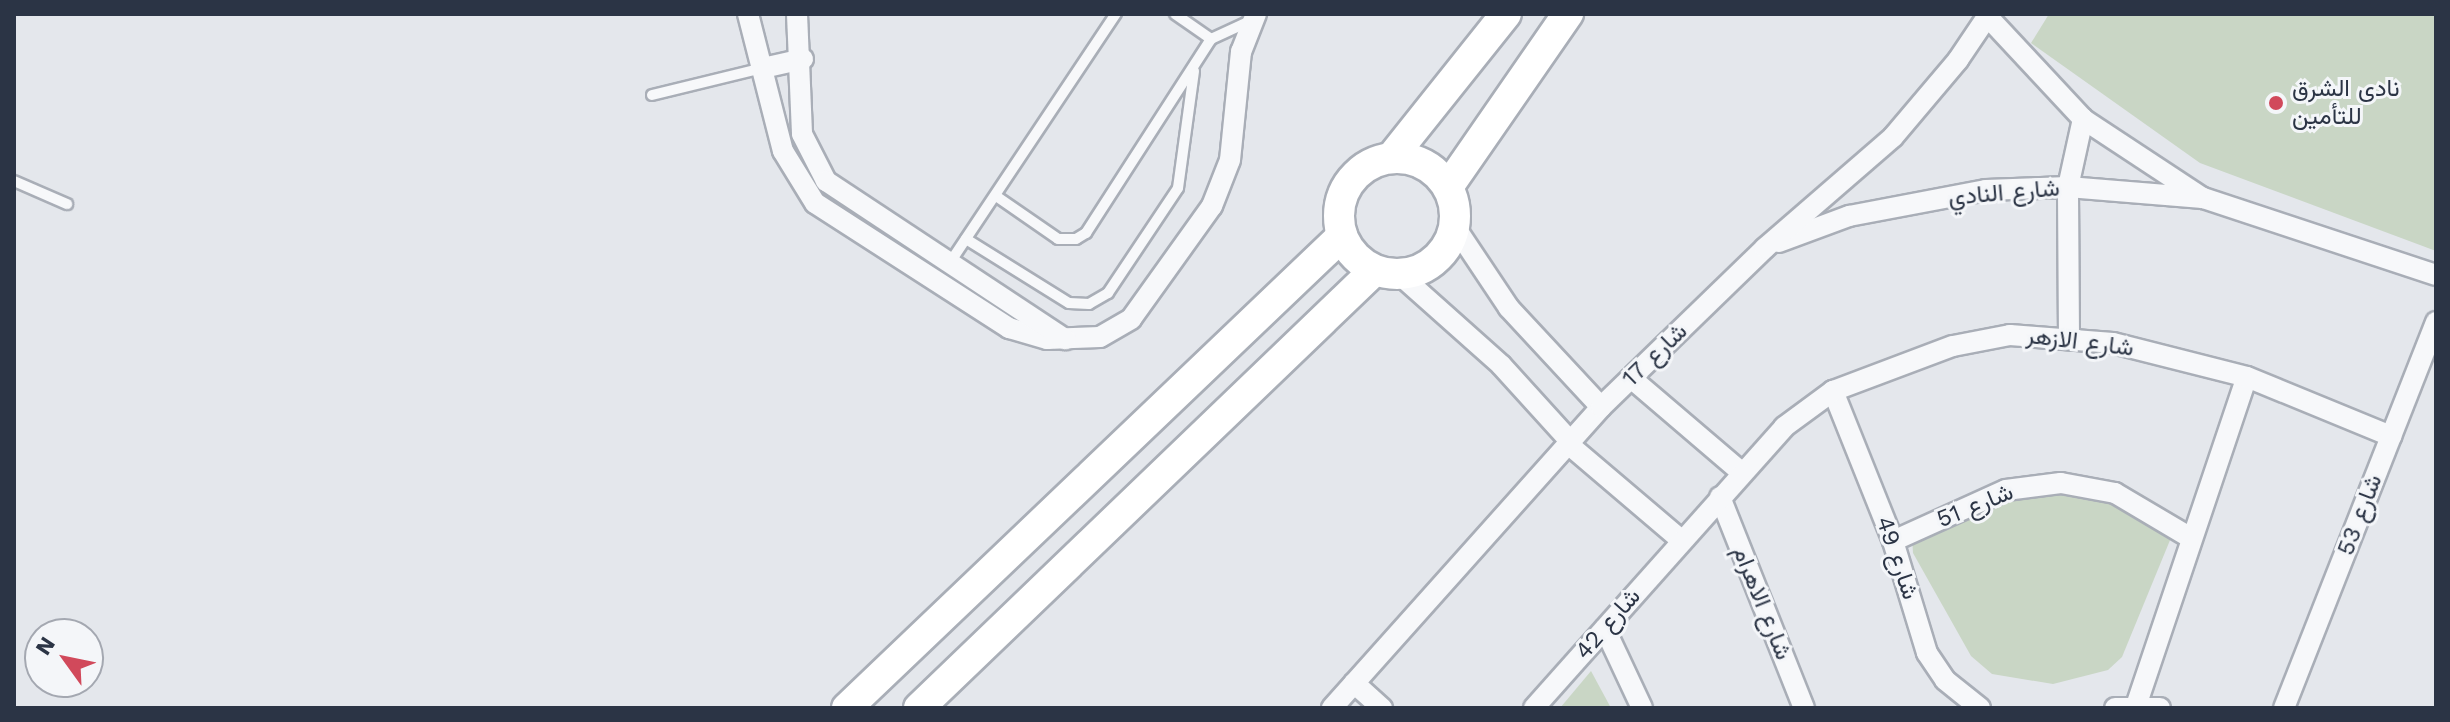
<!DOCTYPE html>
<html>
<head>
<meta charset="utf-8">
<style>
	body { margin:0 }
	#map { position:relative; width:2450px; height:722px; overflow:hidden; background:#e4e7ec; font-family:"Work Sans",Vazirmatn,sans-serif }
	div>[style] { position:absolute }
	.green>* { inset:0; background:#c9d6c5 }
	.roads { filter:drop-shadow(2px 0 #a9aeb7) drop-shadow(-2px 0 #a9aeb7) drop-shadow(0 2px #a9aeb7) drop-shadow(0 -2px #a9aeb7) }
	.lane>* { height:10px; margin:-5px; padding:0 5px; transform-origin:5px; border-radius:5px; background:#f7f8fa }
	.street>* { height:20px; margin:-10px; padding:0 10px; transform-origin:10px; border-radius:10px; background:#f7f8fa }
	.secondary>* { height:30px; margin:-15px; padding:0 15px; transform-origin:15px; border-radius:15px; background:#fff }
	.secondary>.ring { margin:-15px; padding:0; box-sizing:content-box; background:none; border:30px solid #fff; border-radius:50% }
	.dots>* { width:22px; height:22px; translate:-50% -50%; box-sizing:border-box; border:4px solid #f4f6f9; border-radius:50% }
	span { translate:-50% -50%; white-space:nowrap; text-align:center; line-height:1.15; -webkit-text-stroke:6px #f4f6f9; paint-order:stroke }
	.poi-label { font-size:24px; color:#2b3445 }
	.left { translate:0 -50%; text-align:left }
	.street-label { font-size:24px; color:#2b3445 }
	.frame { position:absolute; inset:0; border:16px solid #2b3445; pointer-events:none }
	.north { position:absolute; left:24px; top:618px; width:80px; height:80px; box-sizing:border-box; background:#f4f6f9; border:2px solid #a4a8b1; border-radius:50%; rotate:303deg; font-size:22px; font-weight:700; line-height:32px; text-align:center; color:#2b3445 }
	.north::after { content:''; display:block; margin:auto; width:28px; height:36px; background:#d1495b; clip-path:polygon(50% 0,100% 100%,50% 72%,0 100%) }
</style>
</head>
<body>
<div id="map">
	<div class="green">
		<div style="clip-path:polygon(2049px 14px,2436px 14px,2436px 251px,2200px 163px,2031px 43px)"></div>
		<div style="clip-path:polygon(2083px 486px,2175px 528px,2122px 657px,2108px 670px,2053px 684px,1992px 674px,1971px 656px,1913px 553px,1912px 537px,1958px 501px)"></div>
		<div style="clip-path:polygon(1591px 671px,1611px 708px,1560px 708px)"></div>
	</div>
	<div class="roads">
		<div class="lane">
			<div style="left:1175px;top:14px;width:44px;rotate:34.8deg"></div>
			<div style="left:652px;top:95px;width:114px;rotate:-13.7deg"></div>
			<div style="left:14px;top:181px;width:58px;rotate:23.5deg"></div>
			<div style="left:996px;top:196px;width:75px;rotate:34.7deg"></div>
			<div style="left:1058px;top:239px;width:18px"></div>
			<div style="left:1076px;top:239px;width:12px;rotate:-31deg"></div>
			<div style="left:1086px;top:233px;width:231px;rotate:-57.2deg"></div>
			<div style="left:1211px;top:39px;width:43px;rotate:-24.8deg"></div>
			<div style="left:966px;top:239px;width:121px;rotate:31.9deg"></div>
			<div style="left:1069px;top:303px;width:20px;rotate:3deg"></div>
			<div style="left:1089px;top:304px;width:22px;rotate:-30deg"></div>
			<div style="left:1108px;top:293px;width:126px;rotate:-56.3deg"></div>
			<div style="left:1178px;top:188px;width:118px;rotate:-82.2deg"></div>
			<div style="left:949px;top:264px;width:301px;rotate:-56.3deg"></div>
		</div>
		<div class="street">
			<div style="left:748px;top:14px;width:141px;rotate:75.7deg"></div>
			<div style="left:783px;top:151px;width:61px;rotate:58.4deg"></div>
			<div style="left:815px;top:203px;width:231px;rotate:32.8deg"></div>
			<div style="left:1009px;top:328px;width:40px;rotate:16deg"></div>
			<div style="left:1047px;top:339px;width:53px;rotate:-2.2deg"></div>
			<div style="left:1100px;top:337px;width:36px;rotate:-30deg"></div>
			<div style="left:1131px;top:319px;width:139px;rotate:-54.4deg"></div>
			<div style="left:1212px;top:206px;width:49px;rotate:-68.6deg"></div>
			<div style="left:1230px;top:160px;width:109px;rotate:-84.2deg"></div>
			<div style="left:1241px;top:52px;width:41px;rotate:-68.5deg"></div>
			<div style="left:797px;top:14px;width:120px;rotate:87.6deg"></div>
			<div style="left:802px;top:134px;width:53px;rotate:62.9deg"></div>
			<div style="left:826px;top:181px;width:287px;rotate:33.5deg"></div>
			<div style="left:1987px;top:16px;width:141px;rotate:47deg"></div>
			<div style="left:2083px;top:119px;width:144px;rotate:33.4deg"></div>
			<div style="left:2203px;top:198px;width:245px;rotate:18.3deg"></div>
			<div style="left:763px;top:68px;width:41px;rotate:-12.7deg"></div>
			<div style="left:1455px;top:227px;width:97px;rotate:56.3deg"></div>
			<div style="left:1509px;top:308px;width:135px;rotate:47.1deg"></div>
			<div style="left:1779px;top:242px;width:75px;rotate:-20.4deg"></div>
			<div style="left:1849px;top:216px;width:139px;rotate:-10.7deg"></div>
			<div style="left:1986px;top:190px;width:82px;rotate:-2.1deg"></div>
			<div style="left:2068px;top:187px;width:135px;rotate:4.7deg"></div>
			<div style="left:1399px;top:274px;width:137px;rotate:41.7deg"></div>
			<div style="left:1501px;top:365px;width:101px;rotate:47.8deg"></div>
			<div style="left:2069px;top:336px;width:149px;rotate:-90.4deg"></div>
			<div style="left:2068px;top:187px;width:70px;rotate:-77.6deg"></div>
			<div style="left:1631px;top:378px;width:145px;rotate:40.5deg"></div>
			<div style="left:1833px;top:391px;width:162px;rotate:68.2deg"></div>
			<div style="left:1893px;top:541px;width:117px;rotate:73.1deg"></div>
			<div style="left:1927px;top:653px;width:32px;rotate:56deg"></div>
			<div style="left:1945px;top:680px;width:45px;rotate:38.7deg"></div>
			<div style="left:1567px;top:443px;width:150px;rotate:40.4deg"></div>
			<div style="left:1720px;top:497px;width:227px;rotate:68.3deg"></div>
			<div style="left:1893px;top:541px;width:124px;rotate:-24.3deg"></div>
			<div style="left:2006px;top:490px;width:55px;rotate:-7.3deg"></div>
			<div style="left:2061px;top:483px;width:55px;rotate:10.5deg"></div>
			<div style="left:2115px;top:493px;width:88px;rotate:30.6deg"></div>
			<div style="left:1605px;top:629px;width:87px;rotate:64.9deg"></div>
			<div style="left:1354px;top:683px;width:38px;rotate:42deg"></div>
			<div style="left:2136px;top:706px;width:347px;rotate:-71.4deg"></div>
			<div style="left:1332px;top:708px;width:404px;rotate:-48.2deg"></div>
			<div style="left:1601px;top:407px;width:228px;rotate:-44.1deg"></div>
			<div style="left:1765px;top:248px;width:169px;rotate:-40.9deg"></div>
			<div style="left:1893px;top:137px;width:101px;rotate:-49.8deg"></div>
			<div style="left:1958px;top:60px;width:55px;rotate:-56deg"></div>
			<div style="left:1534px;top:708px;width:376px;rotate:-48.3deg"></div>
			<div style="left:1784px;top:427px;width:61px;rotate:-36.3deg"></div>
			<div style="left:1833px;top:391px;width:128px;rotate:-20.6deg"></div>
			<div style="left:1953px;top:346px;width:58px;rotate:-10.9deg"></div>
			<div style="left:2010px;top:335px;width:103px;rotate:4.4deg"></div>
			<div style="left:2113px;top:343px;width:138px;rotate:14.2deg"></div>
			<div style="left:2247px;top:377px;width:156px;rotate:22.3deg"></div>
			<div style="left:2115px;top:708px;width:45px"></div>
			<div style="left:2284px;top:708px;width:415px;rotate:-68.5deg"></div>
		</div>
		<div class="secondary">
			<div class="ring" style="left:1339px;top:158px;width:86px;height:86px"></div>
			<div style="left:1391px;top:158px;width:184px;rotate:-51.4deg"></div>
			<div style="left:1448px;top:187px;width:211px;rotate:-55.3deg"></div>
			<div style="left:847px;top:708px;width:684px;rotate:-43.64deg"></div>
			<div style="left:919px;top:708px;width:632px;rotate:-43.85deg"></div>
		</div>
	</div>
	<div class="dots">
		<div style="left:2276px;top:103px;background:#d1495b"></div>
	</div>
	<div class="poi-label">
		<span class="left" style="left:2292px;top:103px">نادى الشرق<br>للتأمين</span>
	</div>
	<div class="street-label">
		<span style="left:2004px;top:193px;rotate:-5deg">شارع النادي</span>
		<span style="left:2080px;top:342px;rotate:7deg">شارع الازهر</span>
		<span style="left:1655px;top:355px;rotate:-44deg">شارع 17</span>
		<span style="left:1975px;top:506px;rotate:-22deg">شارع 51</span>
		<span style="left:2360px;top:515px;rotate:-69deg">شارع 53</span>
		<span style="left:1897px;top:558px;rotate:71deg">شارع 49</span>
		<span style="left:1762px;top:603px;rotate:68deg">شارع الاهرام</span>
		<span style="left:1608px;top:624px;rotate:-49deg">شارع 42</span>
	</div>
	<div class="frame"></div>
	<div class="north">N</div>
</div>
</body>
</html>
